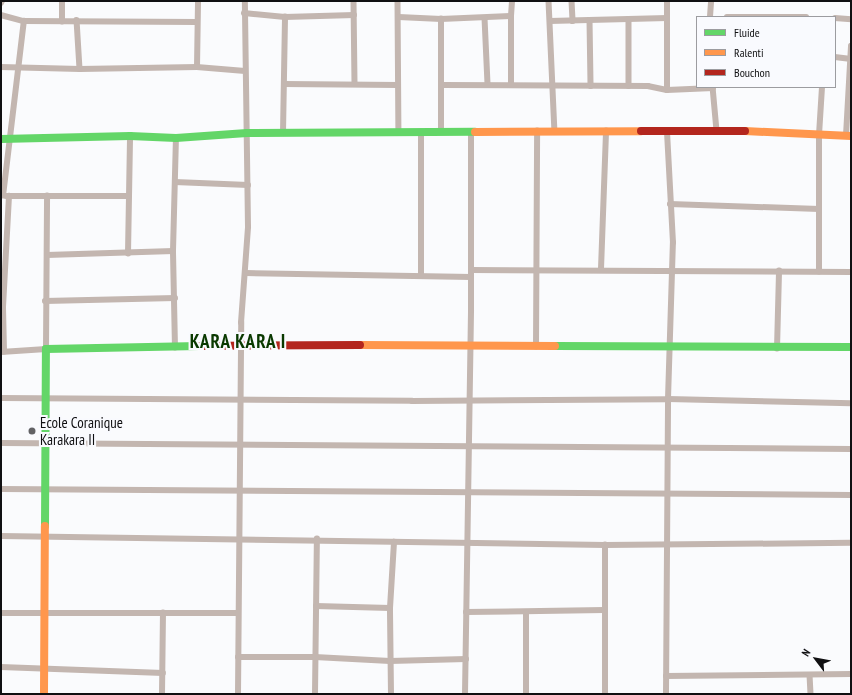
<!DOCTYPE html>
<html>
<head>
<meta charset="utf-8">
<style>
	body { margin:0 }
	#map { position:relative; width:852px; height:695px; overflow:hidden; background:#fafbfd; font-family:"PT Sans Narrow",sans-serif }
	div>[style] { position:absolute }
	.street>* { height:5.5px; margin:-2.75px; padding:0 2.75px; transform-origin:2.75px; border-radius:2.75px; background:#c3b6b0 }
	.fast>* { height:8px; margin:-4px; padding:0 4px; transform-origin:4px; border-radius:4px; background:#63d668 }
	.slow>* { height:8px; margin:-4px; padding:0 4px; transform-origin:4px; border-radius:4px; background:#ff974d }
	.jam>* { height:8px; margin:-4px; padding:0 4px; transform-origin:4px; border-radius:4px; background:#b3261e }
	.dots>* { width:11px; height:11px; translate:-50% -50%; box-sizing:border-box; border:2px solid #f9fafe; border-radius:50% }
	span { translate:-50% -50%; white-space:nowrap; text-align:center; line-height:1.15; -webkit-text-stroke:4px #f9fafe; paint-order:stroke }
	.poi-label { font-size:15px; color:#101012 }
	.left { translate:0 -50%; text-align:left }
	.district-label { font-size:19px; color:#0a3900; font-weight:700; letter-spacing:1px }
	.frame { position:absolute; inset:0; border:2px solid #101012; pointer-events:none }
	.legend { position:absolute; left:696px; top:16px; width:140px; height:72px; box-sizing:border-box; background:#f9fafe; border:1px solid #9c9ca0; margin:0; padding:5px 7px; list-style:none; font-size:12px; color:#101012 }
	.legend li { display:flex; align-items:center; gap:8px; height:20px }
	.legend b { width:20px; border:1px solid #9c9ca0 }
	.north { position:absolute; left:796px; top:639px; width:40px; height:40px; -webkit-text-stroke:3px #f9fafe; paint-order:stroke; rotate:302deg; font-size:11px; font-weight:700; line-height:16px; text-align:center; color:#101012 }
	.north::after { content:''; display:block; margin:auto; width:14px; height:18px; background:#101012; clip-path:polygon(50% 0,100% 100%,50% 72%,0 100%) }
</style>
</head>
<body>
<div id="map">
	<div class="street">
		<div style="left:354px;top:1px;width:82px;rotate:89.3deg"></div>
		<div style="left:398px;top:1px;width:131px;rotate:89.6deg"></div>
		<div style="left:549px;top:1px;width:130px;rotate:87.4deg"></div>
		<div style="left:572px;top:1px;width:20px;rotate:87deg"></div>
		<div style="left:1px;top:3px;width:2px;rotate:-63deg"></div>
		<div style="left:244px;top:13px;width:41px;rotate:5.6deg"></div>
		<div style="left:285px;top:17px;width:69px;rotate:-1.7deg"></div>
		<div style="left:1px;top:15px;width:24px;rotate:15deg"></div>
		<div style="left:24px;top:21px;width:173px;rotate:0.3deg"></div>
		<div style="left:399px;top:17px;width:42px;rotate:2.7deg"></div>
		<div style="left:441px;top:19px;width:70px;rotate:-2.5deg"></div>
		<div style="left:511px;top:16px;width:15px;rotate:-86deg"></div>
		<div style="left:710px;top:17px;width:16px;rotate:-86deg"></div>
		<div style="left:727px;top:17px;width:79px"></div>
		<div style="left:485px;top:18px;width:66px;rotate:87.4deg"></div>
		<div style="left:835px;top:18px;width:16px;rotate:4deg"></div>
		<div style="left:629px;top:19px;width:67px;rotate:90deg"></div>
		<div style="left:77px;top:20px;width:49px;rotate:86.5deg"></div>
		<div style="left:590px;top:20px;width:66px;rotate:89.1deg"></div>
		<div style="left:550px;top:21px;width:117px;rotate:-1.5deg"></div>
		<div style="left:62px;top:22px;width:21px;rotate:-90deg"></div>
		<div style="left:835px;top:57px;width:16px;rotate:7deg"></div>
		<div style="left:1px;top:67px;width:79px;rotate:1.5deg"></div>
		<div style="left:80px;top:69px;width:117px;rotate:-1deg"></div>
		<div style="left:197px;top:67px;width:48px;rotate:4.8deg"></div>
		<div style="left:197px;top:67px;width:66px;rotate:-89.1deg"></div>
		<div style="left:284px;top:84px;width:114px;rotate:0.5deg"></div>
		<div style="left:511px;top:84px;width:68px;rotate:-90deg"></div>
		<div style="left:442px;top:85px;width:206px;rotate:0.3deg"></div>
		<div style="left:648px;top:86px;width:19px;rotate:12deg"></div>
		<div style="left:667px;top:90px;width:46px;rotate:-2.5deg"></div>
		<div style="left:713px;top:87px;width:44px;rotate:84.8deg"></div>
		<div style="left:667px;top:90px;width:89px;rotate:-90deg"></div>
		<div style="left:441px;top:132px;width:113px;rotate:-90deg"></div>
		<div style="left:283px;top:133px;width:116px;rotate:-89deg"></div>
		<div style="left:846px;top:136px;width:90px;rotate:-86.8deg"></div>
		<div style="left:175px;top:182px;width:73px;rotate:2.4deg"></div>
		<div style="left:3px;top:196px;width:176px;rotate:-83.2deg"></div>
		<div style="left:6px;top:196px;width:122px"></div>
		<div style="left:670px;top:204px;width:149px;rotate:1.9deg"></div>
		<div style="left:128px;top:254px;width:118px;rotate:-89deg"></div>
		<div style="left:47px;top:255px;width:126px;rotate:-1.8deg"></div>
		<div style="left:601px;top:269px;width:138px;rotate:-87.9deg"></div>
		<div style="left:471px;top:270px;width:380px;rotate:0.3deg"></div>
		<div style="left:819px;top:272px;width:137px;rotate:-90deg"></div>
		<div style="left:819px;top:135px;width:48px;rotate:-86.4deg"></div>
		<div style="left:246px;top:273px;width:225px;rotate:1deg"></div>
		<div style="left:421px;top:276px;width:144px;rotate:-90deg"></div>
		<div style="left:45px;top:301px;width:130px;rotate:-1.3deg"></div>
		<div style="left:536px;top:347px;width:216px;rotate:-89.7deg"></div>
		<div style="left:175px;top:348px;width:97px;rotate:-91.2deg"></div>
		<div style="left:173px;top:251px;width:113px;rotate:-88.5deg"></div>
		<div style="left:777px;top:349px;width:78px;rotate:-88.5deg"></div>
		<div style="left:1px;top:352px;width:45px;rotate:-3.8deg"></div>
		<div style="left:46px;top:349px;width:153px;rotate:-89.6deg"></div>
		<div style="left:4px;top:352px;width:45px;rotate:-91.3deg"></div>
		<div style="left:3px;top:307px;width:111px;rotate:-86.9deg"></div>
		<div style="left:1px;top:398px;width:411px;rotate:0.4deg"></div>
		<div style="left:412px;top:401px;width:256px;rotate:-0.4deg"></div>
		<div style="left:668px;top:399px;width:183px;rotate:1.3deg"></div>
		<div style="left:1px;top:443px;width:850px;rotate:0.4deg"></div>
		<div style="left:1px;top:489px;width:850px;rotate:0.4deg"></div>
		<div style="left:1px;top:536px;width:604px;rotate:0.85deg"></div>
		<div style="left:605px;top:545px;width:246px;rotate:-0.5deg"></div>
		<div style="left:316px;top:606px;width:74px;rotate:1.5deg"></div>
		<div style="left:466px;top:612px;width:138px;rotate:-0.8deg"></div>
		<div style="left:1px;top:613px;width:236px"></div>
		<div style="left:238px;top:657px;width:77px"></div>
		<div style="left:315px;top:657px;width:75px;rotate:3.1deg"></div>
		<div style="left:390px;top:661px;width:76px;rotate:-1.5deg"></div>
		<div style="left:1px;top:667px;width:162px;rotate:2.1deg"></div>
		<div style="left:810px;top:675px;width:19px;rotate:87deg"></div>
		<div style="left:666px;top:676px;width:185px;rotate:-0.6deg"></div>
		<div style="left:162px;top:694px;width:81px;rotate:-89.3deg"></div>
		<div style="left:238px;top:694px;width:371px;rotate:-89.5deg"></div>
		<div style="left:241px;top:323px;width:96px;rotate:-85.8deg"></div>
		<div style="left:248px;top:227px;width:226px;rotate:-90.8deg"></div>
		<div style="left:315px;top:694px;width:155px;rotate:-89.3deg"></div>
		<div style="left:391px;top:694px;width:86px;rotate:-90.7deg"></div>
		<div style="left:390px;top:608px;width:66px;rotate:-86.5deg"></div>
		<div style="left:465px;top:694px;width:384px;rotate:-89.1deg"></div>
		<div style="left:471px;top:310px;width:178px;rotate:-90deg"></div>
		<div style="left:526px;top:694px;width:81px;rotate:-90deg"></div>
		<div style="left:605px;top:694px;width:149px;rotate:-90deg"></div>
		<div style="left:666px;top:694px;width:295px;rotate:-89.6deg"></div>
		<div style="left:668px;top:399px;width:156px;rotate:-88.2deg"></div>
		<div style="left:673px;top:243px;width:111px;rotate:-93.1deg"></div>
	</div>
	<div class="fast">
		<div style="left:1px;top:139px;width:129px;rotate:-1.3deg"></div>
		<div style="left:130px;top:136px;width:46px;rotate:2.5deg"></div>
		<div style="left:176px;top:138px;width:71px;rotate:-4deg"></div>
		<div style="left:247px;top:133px;width:228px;rotate:-0.3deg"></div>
		<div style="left:555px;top:346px;width:296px;rotate:0.2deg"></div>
		<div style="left:45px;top:526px;width:177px;rotate:-89.7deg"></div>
		<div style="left:46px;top:349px;width:153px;rotate:-1.1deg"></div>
	</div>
	<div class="slow">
		<div style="left:745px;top:131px;width:106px;rotate:2.7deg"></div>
		<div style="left:475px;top:132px;width:166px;rotate:-0.3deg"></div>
		<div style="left:360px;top:345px;width:195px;rotate:0.3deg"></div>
		<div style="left:44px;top:694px;width:168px;rotate:-89.7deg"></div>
	</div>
	<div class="jam">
		<div style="left:641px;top:131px;width:104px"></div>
		<div style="left:199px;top:346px;width:161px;rotate:-0.4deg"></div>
	</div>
	<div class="dots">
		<div style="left:32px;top:431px;background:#626264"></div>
	</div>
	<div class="poi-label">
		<span class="left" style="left:40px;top:431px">Ecole Coranique<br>Karakara II</span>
	</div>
	<div class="district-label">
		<span style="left:238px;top:342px">KARA KARA I</span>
	</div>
	<div class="frame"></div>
	<ul class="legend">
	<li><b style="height:5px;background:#63d668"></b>Fluide</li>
	<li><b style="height:5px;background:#ff974d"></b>Ralenti</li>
	<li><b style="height:5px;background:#b3261e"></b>Bouchon</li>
	</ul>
	<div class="north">N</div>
</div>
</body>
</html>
